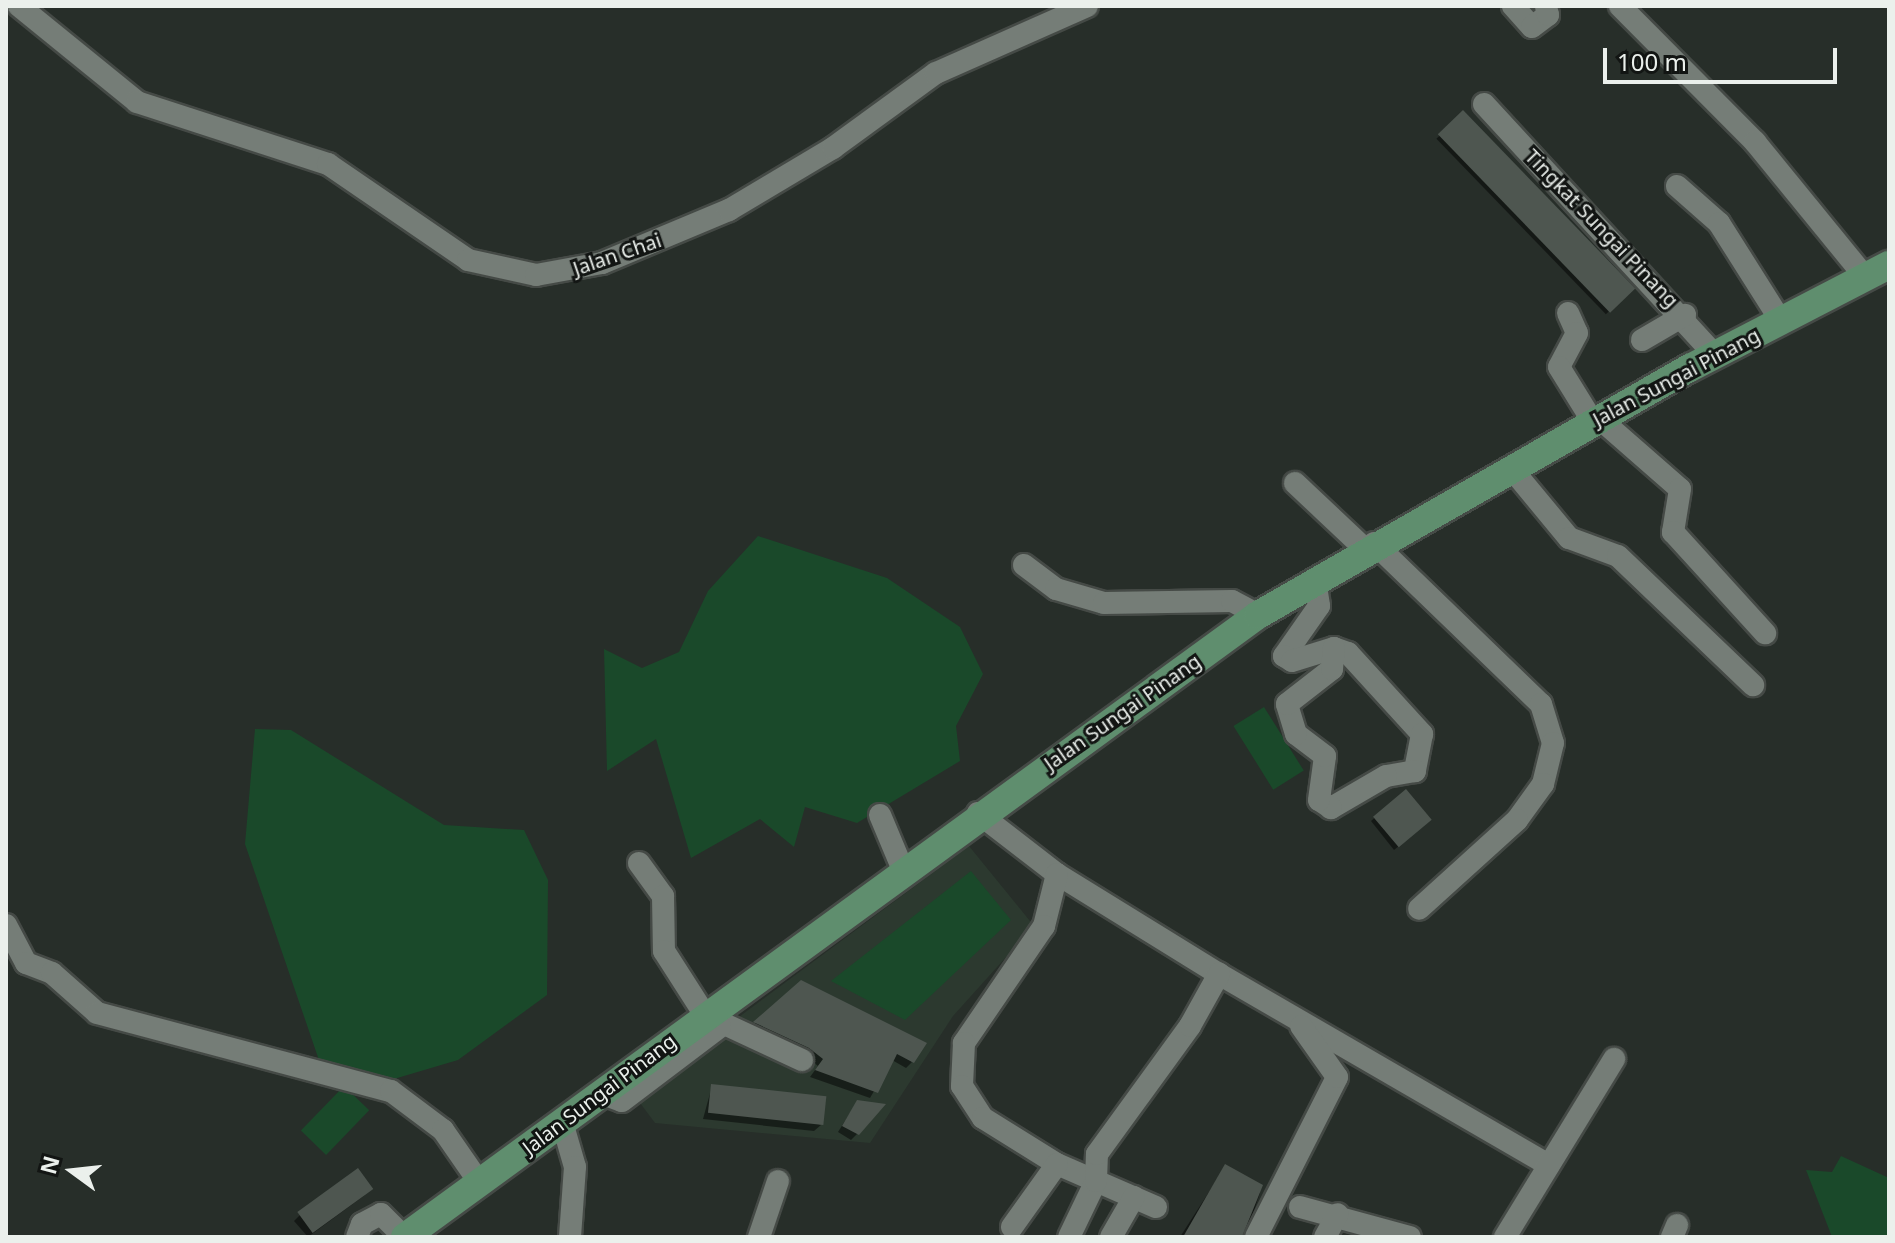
<!DOCTYPE html>
<html>
<head>
<meta charset="utf-8">
<style>
	body { margin:0 }
	#map { position:relative; width:1895px; height:1243px; overflow:hidden; background:#272e29; font-family:"Noto Sans",sans-serif }
	div>[style] { position:absolute }
	.built>* { inset:0; background:#2c392f }
	.green>* { inset:0; background:#1a492a; transform-origin:0 0 }
	.shadow>* { inset:0; background:#0007; transform-origin:0 0 }
	.building>* { inset:0; background:#4e5650; transform-origin:0 0 }
	.roads { filter:drop-shadow(2px 0 #454a46) drop-shadow(-2px 0 #454a46) drop-shadow(0 2px #454a46) drop-shadow(0 -2px #454a46) }
	.minor>* { height:22px; margin:-11px; padding:0 11px; transform-origin:11px; border-radius:11px; background:#757d77 }
	.major>* { height:28px; margin:-14px; padding:0 14px; transform-origin:14px; border-radius:14px; background:#5f8e6e }
	span { translate:-50% -50%; white-space:nowrap; text-align:center; line-height:1.15; -webkit-text-stroke:6px #121513; paint-order:stroke }
	.street-label { font-size:20px; color:#ebf0ec }
	.frame { position:absolute; inset:0; border:8px solid #ebf0ec; pointer-events:none }
	.north { position:absolute; left:32px; top:1131px; width:80px; height:80px; -webkit-text-stroke:6px #121513; paint-order:stroke; rotate:285deg; font-size:22px; font-weight:700; line-height:32px; text-align:center; color:#ebf0ec }
	.north::after { content:''; display:block; margin:auto; width:28px; height:36px; background:#ebf0ec; clip-path:polygon(50% 0,100% 100%,50% 72%,0 100%) }
	.scale { position:absolute; left:1603px; top:48px; width:234px; height:36px; box-sizing:border-box; border:4px solid #ebf0ec; border-top:0; padding-left:10px; font-size:24px; line-height:28px; white-space:nowrap; color:#ebf0ec; -webkit-text-stroke:6px #121513; paint-order:stroke }
</style>
</head>
<body>
<div id="map">
	<div class="built">
		<div style="clip-path:polygon(969px 846px,1034px 926px,953px 1016px,870px 1143px,655px 1123px,634px 1095px)"></div>
	</div>
	<div class="green">
		<div style="clip-path:polygon(758px 536px,887px 578px,960px 627px,983px 674px,956px 726px,960px 761px,857px 823px,805px 807px,794px 847px,760px 819px,691px 858px,656px 739px,607px 771px,604px 649px,642px 668px,679px 652px,708px 591px)"></div>
		<div style="left:1264px;top:707px;width:75px;height:36px;rotate:58deg"></div>
		<div style="clip-path:polygon(255px 729px,291px 730px,444px 825px,524px 830px,548px 880px,547px 995px,458px 1060px,377px 1084px,322px 1069px,245px 844px)"></div>
		<div style="clip-path:polygon(971px 871px,1011px 920px,905px 1020px,831px 981px)"></div>
		<div style="left:344px;top:1086px;width:35px;height:62px;rotate:44deg"></div>
		<div style="clip-path:polygon(1841px 1156px,1889px 1178px,1889px 1237px,1832px 1237px,1806px 1170px,1832px 1172px)"></div>
	</div>
	<div class="shadow">
		<div style="left:1463px;top:113px;width:244px;height:37px;rotate:46deg"></div>
		<div style="clip-path:polygon(1406px 791px,1426px 824px,1394px 850px,1371px 821px)"></div>
		<div style="clip-path:polygon(801px 982px,912px 1062px,906px 1068px,892px 1060px,870px 1098px,810px 1077px,818px 1066px,802px 1053px,749px 1029px)"></div>
		<div style="clip-path:polygon(712px 1086px,821px 1125px,814px 1131px,703px 1119px)"></div>
		<div style="clip-path:polygon(857px 1102px,857px 1134px,851px 1140px,838px 1132px)"></div>
		<div style="clip-path:polygon(1225px 1167px,1260px 1193px,1245px 1237px,1180px 1237px)"></div>
		<div style="clip-path:polygon(365px 1195px,308px 1237px,294px 1221px,300px 1215px)"></div>
	</div>
	<div class="building">
		<div style="left:1463px;top:110px;width:248px;height:35px;rotate:46deg"></div>
		<div style="left:1406px;top:789px;width:40px;height:43px;rotate:50deg"></div>
		<div style="clip-path:polygon(801px 980px,927px 1043px,914px 1063px,897px 1054px,878px 1093px,815px 1070px,823px 1059px,809px 1048px,753px 1022px)"></div>
		<div style="left:711px;top:1084px;width:116px;height:29px;rotate:6deg"></div>
		<div style="clip-path:polygon(857px 1100px,886px 1104px,859px 1135px,842px 1126px)"></div>
		<div style="clip-path:polygon(1225px 1164px,1263px 1185px,1242px 1237px,1183px 1237px)"></div>
		<div style="left:358px;top:1168px;width:26px;height:75px;rotate:54deg"></div>
	</div>
	<div class="roads">
		<div class="minor">
			<div style="left:19px;top:6px;width:152px;rotate:39.1deg"></div>
			<div style="left:137px;top:102px;width:201px;rotate:18deg"></div>
			<div style="left:328px;top:164px;width:170px;rotate:34.4deg"></div>
			<div style="left:468px;top:260px;width:70px;rotate:12.4deg"></div>
			<div style="left:536px;top:275px;width:67px;rotate:-10.3deg"></div>
			<div style="left:602px;top:263px;width:138px;rotate:-22.7deg"></div>
			<div style="left:729px;top:210px;width:121px;rotate:-30.8deg"></div>
			<div style="left:833px;top:148px;width:127px;rotate:-36.1deg"></div>
			<div style="left:936px;top:73px;width:165px;rotate:-23.9deg"></div>
			<div style="left:1513px;top:6px;width:28px;rotate:48deg"></div>
			<div style="left:1532px;top:27px;width:20px;rotate:-37deg"></div>
			<div style="left:1548px;top:15px;width:9px;rotate:-103deg"></div>
			<div style="left:1620px;top:6px;width:192px;rotate:45.2deg"></div>
			<div style="left:1755px;top:142px;width:174px;rotate:50.8deg"></div>
			<div style="left:1484px;top:104px;width:341px;rotate:47.4deg"></div>
			<div style="left:1677px;top:186px;width:56px;rotate:41.4deg"></div>
			<div style="left:1719px;top:223px;width:116px;rotate:57.7deg"></div>
			<div style="left:1568px;top:313px;width:22px;rotate:66deg"></div>
			<div style="left:1577px;top:333px;width:38px;rotate:118deg"></div>
			<div style="left:1559px;top:367px;width:65px;rotate:58.3deg"></div>
			<div style="left:1642px;top:340px;width:50px;rotate:-30.2deg"></div>
			<div style="left:1600px;top:419px;width:106px;rotate:41.2deg"></div>
			<div style="left:1680px;top:489px;width:44px;rotate:99.2deg"></div>
			<div style="left:1673px;top:532px;width:137px;rotate:47.7deg"></div>
			<div style="left:1511px;top:468px;width:91px;rotate:50.4deg"></div>
			<div style="left:1569px;top:538px;width:52px;rotate:20.2deg"></div>
			<div style="left:1618px;top:556px;width:187px;rotate:43.7deg"></div>
			<div style="left:1295px;top:483px;width:96px;rotate:43.3deg"></div>
			<div style="left:1374px;top:543px;width:232px;rotate:44deg"></div>
			<div style="left:1541px;top:704px;width:41px;rotate:72.9deg"></div>
			<div style="left:1553px;top:743px;width:42px;rotate:103.7deg"></div>
			<div style="left:1543px;top:784px;width:44px;rotate:125.8deg"></div>
			<div style="left:1517px;top:820px;width:132px;rotate:137.8deg"></div>
			<div style="left:1024px;top:565px;width:40px;rotate:37deg"></div>
			<div style="left:1056px;top:589px;width:50px;rotate:16.3deg"></div>
			<div style="left:1104px;top:603px;width:128px;rotate:-0.9deg"></div>
			<div style="left:1232px;top:601px;width:30px;rotate:28deg"></div>
			<div style="left:1315px;top:580px;width:26px;rotate:81deg"></div>
			<div style="left:1319px;top:606px;width:61px;rotate:125deg"></div>
			<div style="left:1284px;top:656px;width:9px;rotate:32deg"></div>
			<div style="left:1292px;top:661px;width:44px;rotate:-17.2deg"></div>
			<div style="left:1334px;top:648px;width:15px;rotate:20deg"></div>
			<div style="left:1348px;top:653px;width:110px;rotate:47.6deg"></div>
			<div style="left:1422px;top:734px;width:38px;rotate:101deg"></div>
			<div style="left:1415px;top:771px;width:29px;rotate:170deg"></div>
			<div style="left:1386px;top:776px;width:64px;rotate:149.8deg"></div>
			<div style="left:1331px;top:808px;width:14px;rotate:-146deg"></div>
			<div style="left:1319px;top:800px;width:44px;rotate:-82.2deg"></div>
			<div style="left:1325px;top:756px;width:36px;rotate:-143deg"></div>
			<div style="left:1296px;top:734px;width:31px;rotate:-107deg"></div>
			<div style="left:1287px;top:704px;width:57px;rotate:-37.9deg"></div>
			<div style="left:1332px;top:669px;width:21px;rotate:-85deg"></div>
			<div style="left:978px;top:813px;width:100px;rotate:37.7deg"></div>
			<div style="left:1057px;top:874px;width:190px;rotate:31.7deg"></div>
			<div style="left:1219px;top:974px;width:381px;rotate:30.1deg"></div>
			<div style="left:880px;top:815px;width:60px;rotate:67.3deg"></div>
			<div style="left:639px;top:863px;width:41px;rotate:54deg"></div>
			<div style="left:663px;top:896px;width:55px;rotate:89deg"></div>
			<div style="left:664px;top:951px;width:76px;rotate:57.4deg"></div>
			<div style="left:705px;top:1015px;width:107px;rotate:24.9deg"></div>
			<div style="left:1057px;top:874px;width:54px;rotate:104deg"></div>
			<div style="left:1044px;top:926px;width:142px;rotate:124.4deg"></div>
			<div style="left:964px;top:1043px;width:43px;rotate:92.7deg"></div>
			<div style="left:962px;top:1086px;width:38px;rotate:57deg"></div>
			<div style="left:983px;top:1118px;width:87px;rotate:31.9deg"></div>
			<div style="left:1057px;top:1164px;width:108px;rotate:23.5deg"></div>
			<div style="left:6px;top:925px;width:43px;rotate:62.2deg"></div>
			<div style="left:26px;top:963px;width:28px;rotate:21deg"></div>
			<div style="left:52px;top:973px;width:60px;rotate:41.6deg"></div>
			<div style="left:97px;top:1013px;width:304px;rotate:14.9deg"></div>
			<div style="left:391px;top:1091px;width:65px;rotate:36.9deg"></div>
			<div style="left:443px;top:1130px;width:63px;rotate:55.3deg"></div>
			<div style="left:600px;top:1093px;width:23px;rotate:20deg"></div>
			<div style="left:622px;top:1101px;width:123px;rotate:-37.1deg"></div>
			<div style="left:562px;top:1122px;width:47px;rotate:73.9deg"></div>
			<div style="left:575px;top:1167px;width:70px;rotate:94.1deg"></div>
			<div style="left:1300px;top:1207px;width:114px;rotate:15.3deg"></div>
			<div style="left:1012px;top:1227px;width:77px;rotate:-54.5deg"></div>
			<div style="left:357px;top:1237px;width:14px;rotate:-69deg"></div>
			<div style="left:362px;top:1224px;width:21px;rotate:-28deg"></div>
			<div style="left:381px;top:1214px;width:33px;rotate:45deg"></div>
			<div style="left:759px;top:1237px;width:59px;rotate:-71.3deg"></div>
			<div style="left:1069px;top:1237px;width:62px;rotate:-64.3deg"></div>
			<div style="left:1096px;top:1181px;width:27px;rotate:-88deg"></div>
			<div style="left:1097px;top:1154px;width:158px;rotate:-54deg"></div>
			<div style="left:1190px;top:1026px;width:60px;rotate:-60.9deg"></div>
			<div style="left:1111px;top:1237px;width:46px;rotate:-60.1deg"></div>
			<div style="left:1256px;top:1237px;width:179px;rotate:-63.1deg"></div>
			<div style="left:1337px;top:1077px;width:62px;rotate:-125.2deg"></div>
			<div style="left:1325px;top:1237px;width:26px;rotate:-61deg"></div>
			<div style="left:1505px;top:1237px;width:209px;rotate:-58.5deg"></div>
			<div style="left:1672px;top:1237px;width:13px;rotate:-67deg"></div>
		</div>
		<div class="major">
			<div style="left:405px;top:1237px;width:1056px;rotate:-36.1deg"></div>
			<div style="left:1258px;top:615px;width:498px;rotate:-29.8deg"></div>
			<div style="left:1690px;top:368px;width:224px;rotate:-27.4deg"></div>
		</div>
	</div>
	<div class="street-label">
		<span style="left:1602px;top:228px;rotate:46deg">Tingkat Sungai Pinang</span>
		<span style="left:617px;top:254px;rotate:-19deg">Jalan Chai</span>
		<span style="left:1676px;top:377px;rotate:-28deg">Jalan Sungai Pinang</span>
		<span style="left:1122px;top:712px;rotate:-35deg">Jalan Sungai Pinang</span>
		<span style="left:599px;top:1094px;rotate:-37deg">Jalan Sungai Pinang</span>
	</div>
	<div class="frame"></div>
	<div class="north">N</div>
	<div class="scale">100 m</div>
</div>
</body>
</html>
